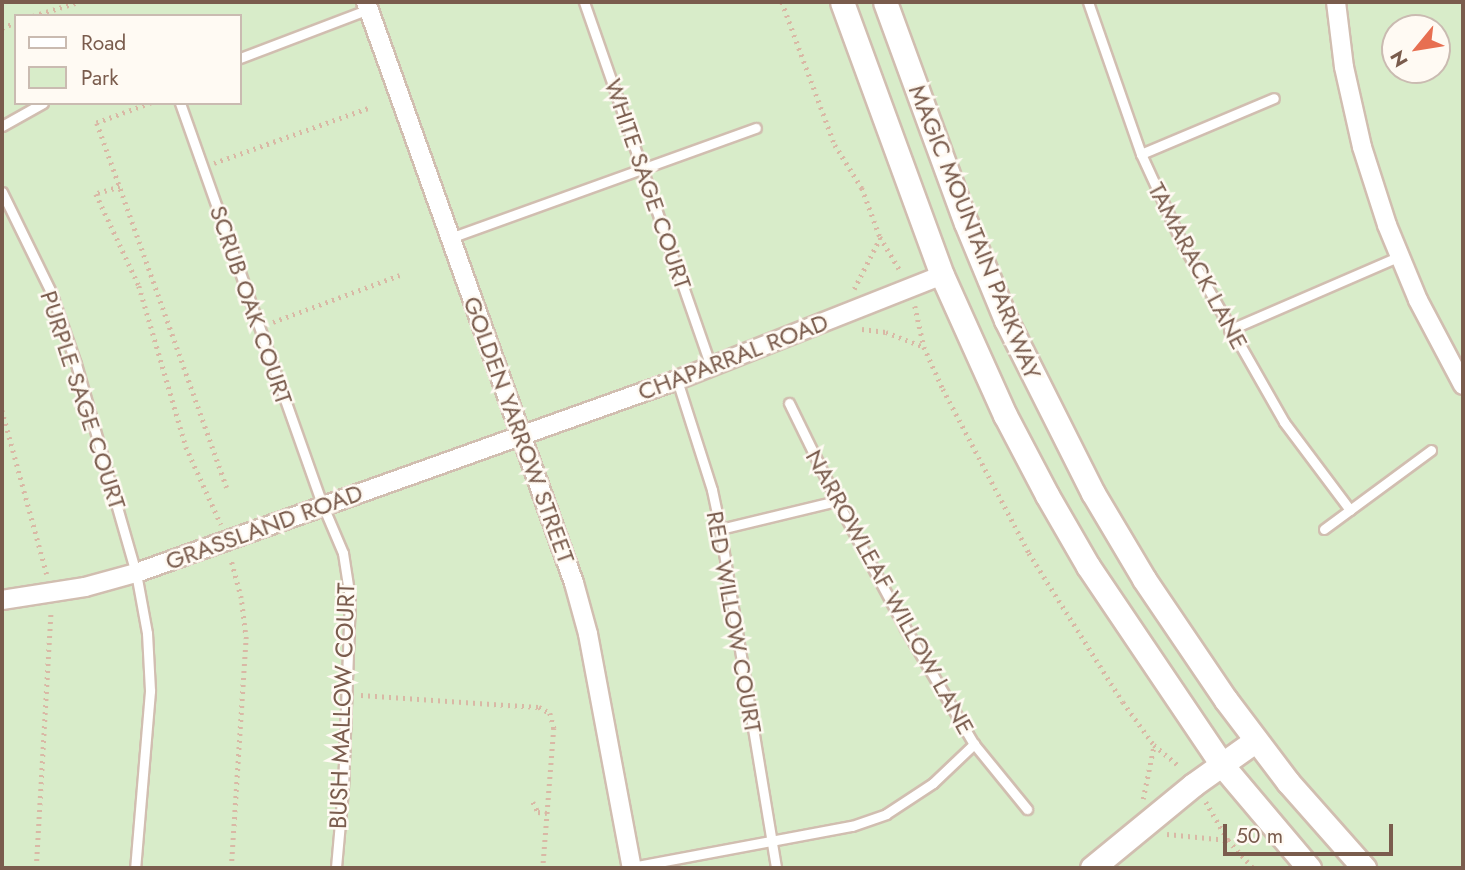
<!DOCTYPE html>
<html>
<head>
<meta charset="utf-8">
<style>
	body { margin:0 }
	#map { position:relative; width:1465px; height:870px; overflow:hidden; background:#fdf6ec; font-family:Jost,sans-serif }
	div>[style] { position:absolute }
	.green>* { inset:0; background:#d8ecc9 }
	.path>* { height:4.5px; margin-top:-2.25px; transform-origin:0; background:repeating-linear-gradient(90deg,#d9b8a5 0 2px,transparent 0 7px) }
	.roads { filter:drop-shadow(2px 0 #d1beb0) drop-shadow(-2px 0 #d1beb0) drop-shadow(0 2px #d1beb0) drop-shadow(0 -2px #d1beb0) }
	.service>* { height:9px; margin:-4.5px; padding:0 4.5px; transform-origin:4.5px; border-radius:4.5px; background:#fff }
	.minor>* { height:18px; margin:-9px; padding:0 9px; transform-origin:9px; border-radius:9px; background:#fff }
	.tertiary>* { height:23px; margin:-11.5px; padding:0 11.5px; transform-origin:11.5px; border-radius:11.5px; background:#fff }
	span { translate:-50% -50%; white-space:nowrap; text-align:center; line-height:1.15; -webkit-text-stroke:5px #fffaf3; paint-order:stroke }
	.street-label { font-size:24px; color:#7a5c4d }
	.frame { position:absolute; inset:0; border:4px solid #7a5c4d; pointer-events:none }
	.legend { position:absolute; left:14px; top:14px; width:228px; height:91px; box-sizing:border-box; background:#fffaf3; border:2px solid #cabbb1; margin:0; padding:9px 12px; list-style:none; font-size:21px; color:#7a5c4d }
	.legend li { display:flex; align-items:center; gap:14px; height:35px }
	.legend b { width:35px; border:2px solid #cabbb1 }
	.north { position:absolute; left:1381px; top:14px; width:70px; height:70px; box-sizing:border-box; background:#fffaf3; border:2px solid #cabbb1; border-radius:50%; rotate:240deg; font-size:19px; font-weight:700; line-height:28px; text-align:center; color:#7a5c4d }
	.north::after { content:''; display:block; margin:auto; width:24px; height:32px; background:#e76f51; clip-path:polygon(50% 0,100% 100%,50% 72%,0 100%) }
	.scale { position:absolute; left:1223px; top:824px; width:170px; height:32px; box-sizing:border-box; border:4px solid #7a5c4d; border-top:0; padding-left:9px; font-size:21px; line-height:24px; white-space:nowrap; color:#7a5c4d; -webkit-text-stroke:5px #fffaf3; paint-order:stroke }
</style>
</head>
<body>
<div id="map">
	<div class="green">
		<div style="clip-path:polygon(evenodd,2px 2px,1463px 2px,1463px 868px,2px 868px,2px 2px,16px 16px,240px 16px,240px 103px,16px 103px,16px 16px,2px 2px,1395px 28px,1437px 28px,1437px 70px,1395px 70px,1395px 28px)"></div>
	</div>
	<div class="path">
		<div style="left:782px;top:2px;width:153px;rotate:69.7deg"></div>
		<div style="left:835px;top:145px;width:51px;rotate:57.9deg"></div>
		<div style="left:862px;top:188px;width:52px;rotate:69.8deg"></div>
		<div style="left:880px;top:237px;width:41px;rotate:59deg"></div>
		<div style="left:33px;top:16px;width:47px;rotate:-17.3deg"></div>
		<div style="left:2px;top:28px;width:15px;rotate:-23deg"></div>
		<div style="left:151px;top:103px;width:58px;rotate:159.7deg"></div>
		<div style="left:97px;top:123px;width:387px;rotate:70.4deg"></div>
		<div style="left:214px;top:163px;width:167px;rotate:-19.6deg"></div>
		<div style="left:120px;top:187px;width:25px;rotate:164deg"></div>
		<div style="left:96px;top:194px;width:102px;rotate:64.9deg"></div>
		<div style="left:139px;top:286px;width:168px;rotate:73.7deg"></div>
		<div style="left:186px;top:447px;width:85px;rotate:65.6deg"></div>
		<div style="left:854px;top:289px;width:57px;rotate:-63deg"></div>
		<div style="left:915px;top:306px;width:42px;rotate:77.6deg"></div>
		<div style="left:924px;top:347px;width:46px;rotate:65.7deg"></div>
		<div style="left:943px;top:389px;width:185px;rotate:62.3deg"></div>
		<div style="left:1029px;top:553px;width:176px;rotate:57.8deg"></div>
		<div style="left:1123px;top:702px;width:53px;rotate:54.2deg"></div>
		<div style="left:1154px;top:745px;width:34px;rotate:40deg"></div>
		<div style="left:273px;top:322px;width:135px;rotate:-20.3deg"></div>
		<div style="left:862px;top:329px;width:24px;rotate:7deg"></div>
		<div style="left:886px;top:332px;width:41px;rotate:21.5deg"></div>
		<div style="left:2px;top:410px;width:170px;rotate:74.7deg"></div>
		<div style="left:361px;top:695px;width:178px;rotate:3.9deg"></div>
		<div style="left:539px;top:707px;width:13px;rotate:29deg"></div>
		<div style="left:550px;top:713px;width:16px;rotate:75deg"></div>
		<div style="left:554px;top:728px;width:139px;rotate:94.5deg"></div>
		<div style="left:1143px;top:799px;width:55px;rotate:-78.5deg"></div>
		<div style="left:533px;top:802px;width:11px;rotate:63deg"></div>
		<div style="left:538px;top:812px;width:9px;rotate:6deg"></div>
		<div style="left:1206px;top:802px;width:44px;rotate:59.9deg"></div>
		<div style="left:1228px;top:840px;width:38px;rotate:48deg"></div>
		<div style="left:1167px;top:834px;width:61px;rotate:5.6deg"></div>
		<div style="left:36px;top:868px;width:257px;rotate:-86.7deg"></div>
		<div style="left:231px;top:868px;width:229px;rotate:-86.3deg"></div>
		<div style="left:246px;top:639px;width:41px;rotate:-97deg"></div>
		<div style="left:241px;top:598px;width:39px;rotate:-105deg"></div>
	</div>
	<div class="roads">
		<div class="service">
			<div style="left:584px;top:2px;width:386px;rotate:70.8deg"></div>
			<div style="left:1088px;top:2px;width:161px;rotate:70.8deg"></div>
			<div style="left:1141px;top:154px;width:98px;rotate:65.3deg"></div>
			<div style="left:1182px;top:243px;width:206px;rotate:60.3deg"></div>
			<div style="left:1284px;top:422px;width:110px;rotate:53.1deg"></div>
			<div style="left:240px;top:58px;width:138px;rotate:-20.8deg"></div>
			<div style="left:180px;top:103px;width:428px;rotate:70.5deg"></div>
			<div style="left:323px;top:506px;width:51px;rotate:66.9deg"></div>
			<div style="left:343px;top:553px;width:46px;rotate:81.2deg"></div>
			<div style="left:350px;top:598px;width:191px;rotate:92.1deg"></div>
			<div style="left:343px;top:789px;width:79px;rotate:95.1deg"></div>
			<div style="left:2px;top:126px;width:47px;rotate:-29.3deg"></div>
			<div style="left:1141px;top:154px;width:144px;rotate:-22.8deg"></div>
			<div style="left:2px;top:192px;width:111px;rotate:63.9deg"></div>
			<div style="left:51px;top:292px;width:76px;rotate:70.9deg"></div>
			<div style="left:76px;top:364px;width:217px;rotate:74deg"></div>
			<div style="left:136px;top:573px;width:61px;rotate:79.6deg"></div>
			<div style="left:147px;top:633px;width:58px;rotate:87deg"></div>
			<div style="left:150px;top:691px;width:178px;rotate:94.8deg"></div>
			<div style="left:450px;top:238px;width:325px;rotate:-19.8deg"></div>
			<div style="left:1229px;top:330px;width:186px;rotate:-23.4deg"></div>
			<div style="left:677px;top:380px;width:115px;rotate:72.3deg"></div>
			<div style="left:712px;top:490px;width:40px;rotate:78deg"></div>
			<div style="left:720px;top:529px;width:344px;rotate:80.6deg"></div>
			<div style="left:789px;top:403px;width:109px;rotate:63.9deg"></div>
			<div style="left:837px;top:501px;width:144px;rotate:61.8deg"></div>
			<div style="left:905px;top:628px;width:135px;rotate:59.3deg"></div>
			<div style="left:974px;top:744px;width:84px;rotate:50.8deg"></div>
			<div style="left:720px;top:529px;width:120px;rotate:-13.5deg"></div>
			<div style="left:1324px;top:529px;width:133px;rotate:-36.4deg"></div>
			<div style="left:632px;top:867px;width:224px;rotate:-10.6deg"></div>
			<div style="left:852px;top:826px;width:36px;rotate:-19deg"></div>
			<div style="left:886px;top:814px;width:56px;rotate:-33.4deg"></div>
			<div style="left:933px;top:783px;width:57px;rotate:-43.6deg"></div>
		</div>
		<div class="minor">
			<div style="left:366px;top:2px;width:617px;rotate:70.3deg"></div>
			<div style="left:574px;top:583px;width:53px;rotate:74.6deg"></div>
			<div style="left:588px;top:634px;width:238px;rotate:79.4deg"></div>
			<div style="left:1336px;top:2px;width:65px;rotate:83deg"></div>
			<div style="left:1344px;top:67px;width:82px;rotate:77.3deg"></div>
			<div style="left:1362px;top:147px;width:82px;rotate:72.2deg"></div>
			<div style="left:1387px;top:225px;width:81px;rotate:67.5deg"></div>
			<div style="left:1418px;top:300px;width:96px;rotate:62.1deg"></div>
			<div style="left:2px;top:600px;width:84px;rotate:-8.9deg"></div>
			<div style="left:85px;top:587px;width:53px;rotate:-15.4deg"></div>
			<div style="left:136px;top:573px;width:574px;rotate:-19.63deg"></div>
			<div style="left:677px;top:380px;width:285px;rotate:-21.6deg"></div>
		</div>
		<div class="tertiary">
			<div style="left:842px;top:2px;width:291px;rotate:69.9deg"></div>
			<div style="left:942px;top:275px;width:154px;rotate:65.8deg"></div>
			<div style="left:1005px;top:415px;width:90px;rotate:62.3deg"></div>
			<div style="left:1047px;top:495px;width:82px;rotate:60deg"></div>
			<div style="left:1088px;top:566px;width:240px;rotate:56deg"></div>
			<div style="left:1222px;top:765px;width:135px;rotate:49.8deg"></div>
			<div style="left:885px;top:2px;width:235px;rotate:69.9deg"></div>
			<div style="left:966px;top:223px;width:105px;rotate:67.6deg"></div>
			<div style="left:1006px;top:320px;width:194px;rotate:63.3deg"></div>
			<div style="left:1093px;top:493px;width:100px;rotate:59.3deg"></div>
			<div style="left:1144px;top:579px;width:146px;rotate:55.9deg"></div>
			<div style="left:1226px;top:700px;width:103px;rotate:52.9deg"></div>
			<div style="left:1288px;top:782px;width:115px;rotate:48.5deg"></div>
			<div style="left:1092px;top:868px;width:131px;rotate:-39.4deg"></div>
			<div style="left:1193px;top:785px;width:77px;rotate:-35.5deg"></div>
		</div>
	</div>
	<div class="street-label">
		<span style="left:648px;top:184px;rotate:71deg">WHITE SAGE COURT</span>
		<span style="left:975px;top:232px;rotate:68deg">MAGIC MOUNTAIN PARKWAY</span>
		<span style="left:1198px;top:266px;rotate:62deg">TAMARACK LANE</span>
		<span style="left:251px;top:305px;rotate:71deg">SCRUB OAK COURT</span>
		<span style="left:733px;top:357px;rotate:-21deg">CHAPARRAL ROAD</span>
		<span style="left:83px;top:400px;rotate:72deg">PURPLE SAGE COURT</span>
		<span style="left:519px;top:430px;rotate:70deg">GOLDEN YARROW STREET</span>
		<span style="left:264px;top:527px;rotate:-20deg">GRASSLAND ROAD</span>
		<span style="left:890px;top:592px;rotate:61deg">NARROWLEAF WILLOW LANE</span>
		<span style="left:734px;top:622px;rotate:80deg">RED WILLOW COURT</span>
		<span style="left:342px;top:706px;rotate:-88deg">BUSH MALLOW COURT</span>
	</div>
	<div class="frame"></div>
	<ul class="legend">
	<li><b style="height:9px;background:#fff"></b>Road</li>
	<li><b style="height:19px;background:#d8ecc9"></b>Park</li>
	</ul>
	<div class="north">N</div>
	<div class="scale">50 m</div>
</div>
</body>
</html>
